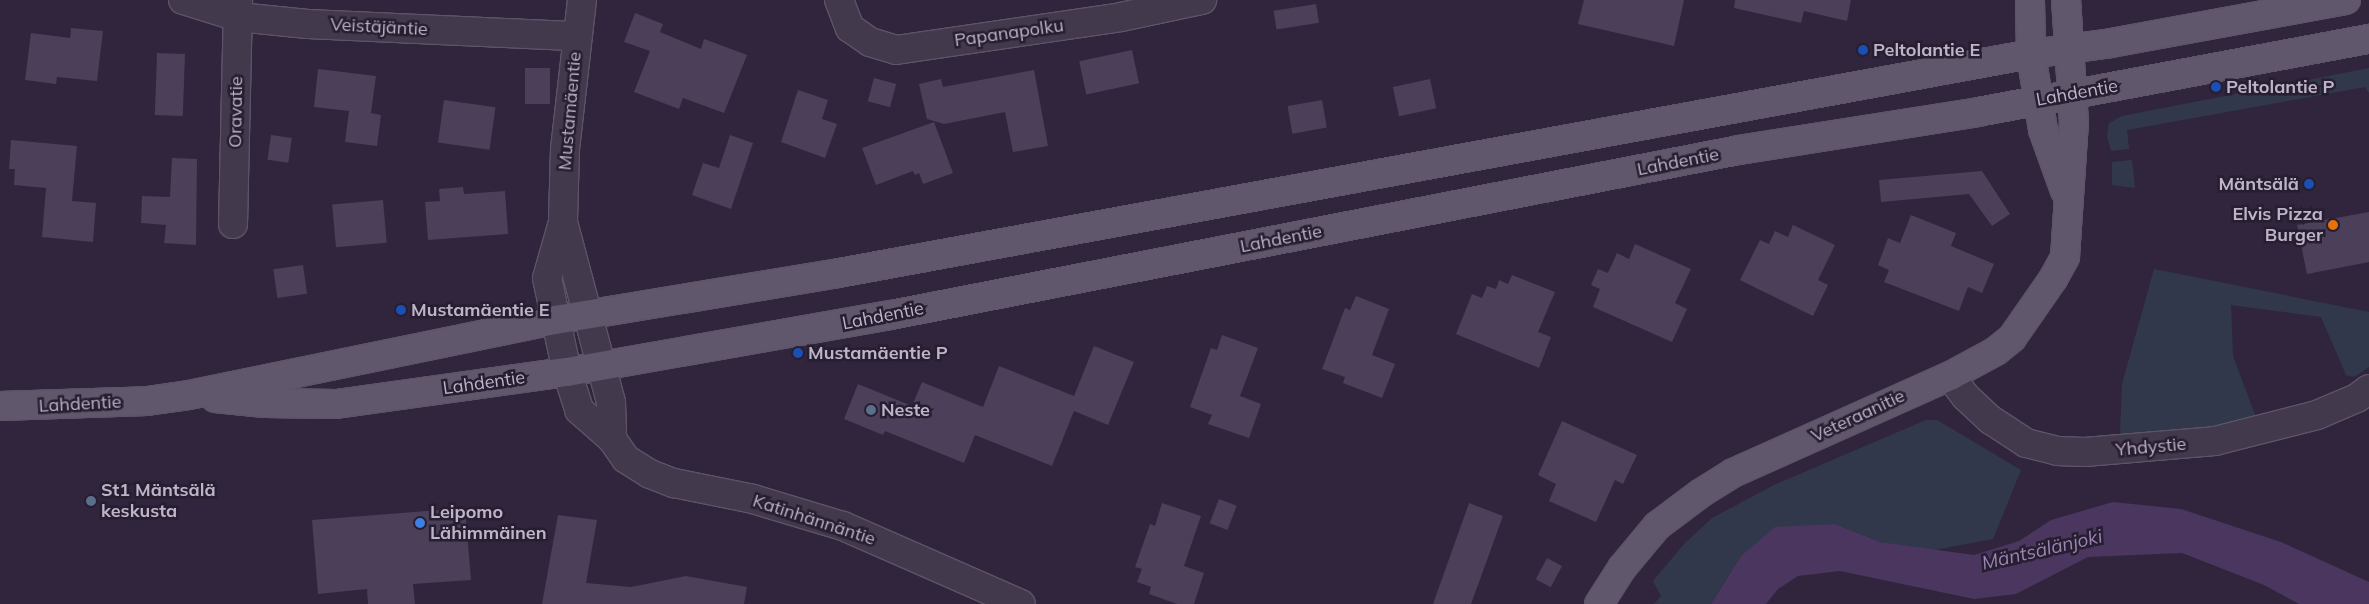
<!DOCTYPE html>
<html>
<head>
<meta charset="utf-8">
<style>
	body { margin:0 }
	#map { position:relative; width:2369px; height:604px; overflow:hidden; background:#30253c; font-family:Mulish,sans-serif }
	div>[style] { position:absolute }
	.green>* { inset:0; background:#32384b }
	.water>* { inset:0; background:#4a365e }
	.building>* { inset:0; background:#4b3f5a; transform-origin:0 0 }
	.roads { filter:drop-shadow(1px 0 #5d5467) drop-shadow(-1px 0 #5d5467) drop-shadow(0 1px #5d5467) drop-shadow(0 -1px #5d5467) }
	.minor>* { height:28px; margin:-14px; padding:0 14px; transform-origin:14px; border-radius:14px; background:#42394c }
	.major>* { height:28px; margin:-14px; padding:0 14px; transform-origin:14px; border-radius:14px; background:#61576c }
	.dots>* { width:14px; height:14px; translate:-50% -50%; box-sizing:border-box; border:2px solid #271e31; border-radius:50% }
	span { translate:-50% -50%; white-space:nowrap; text-align:center; line-height:1.15; -webkit-text-stroke:5px #271e31; paint-order:stroke }
	.street-label { font-size:18px; color:#beb4c8 }
	.poi-label { font-size:18px; color:#beb4c8; font-weight:700 }
	.left { translate:0 -50%; text-align:left }
	.right { translate:-100% -50%; text-align:right }
	.water-label { font-size:19px; color:#9b85b2; font-style:italic }
</style>
</head>
<body>
<div id="map">
	<div class="green">
		<div style="clip-path:polygon(2369px 68px,2369px 93px,2365px 87px,2127px 130px,2129px 149px,2111px 151px,2107px 137px,2109px 123px,2122px 116px)"></div>
		<div style="clip-path:polygon(2132px 160px,2135px 188px,2112px 185px,2112px 162px)"></div>
		<div style="clip-path:polygon(2154px 269px,2369px 312px,2369px 367px,2354px 377px,2346px 375px,2321px 317px,2231px 305px,2233px 356px,2257px 420px,2168px 433px,2120px 435px,2122px 384px)"></div>
		<div style="clip-path:polygon(1926px 420px,1937px 420px,2021px 470px,1993px 539px,1929px 551px,1880px 542px,1835px 524px,1741px 556px,1711px 604px,1654px 604px,1661px 596px,1653px 581px,1684px 544px,1712px 518px,1774px 485px)"></div>
	</div>
	<div class="water">
		<div style="clip-path:polygon(2113px 502px,2181px 509px,2281px 542px,2369px 582px,2369px 604px,2299px 604px,2264px 585px,2182px 553px,2088px 557px,2016px 594px,1974px 599px,1840px 571px,1798px 576px,1778px 589px,1766px 604px,1711px 604px,1741px 556px,1775px 527px,1835px 524px,1880px 542px,1974px 555px,2019px 541px,2051px 520px)"></div>
	</div>
	<div class="building">
		<div style="clip-path:polygon(1584px 0,1684px 0,1674px 46px,1578px 24px)"></div>
		<div style="clip-path:polygon(1735px 0,1851px 0,1847px 21px,1804px 11px,1801px 23px,1734px 8px)"></div>
		<div style="left:1316px;top:4px;width:19px;height:43px;rotate:81deg"></div>
		<div style="clip-path:polygon(635px 13px,663px 24px,660px 32px,701px 49px,704px 39px,747px 55px,724px 113px,683px 98px,679px 109px,634px 92px,650px 51px,624px 42px)"></div>
		<div style="clip-path:polygon(71px 28px,103px 31px,97px 81px,57px 77px,56px 84px,25px 80px,31px 33px,70px 38px)"></div>
		<div style="left:1132px;top:50px;width:34px;height:54px;rotate:78deg"></div>
		<div style="left:157px;top:53px;width:28px;height:62px;rotate:2deg"></div>
		<div style="left:525px;top:68px;width:25px;height:36px"></div>
		<div style="clip-path:polygon(318px 69px,376px 76px,371px 113px,381px 115px,377px 146px,345px 142px,349px 111px,314px 107px)"></div>
		<div style="clip-path:polygon(1034px 70px,1048px 146px,1013px 152px,1005px 112px,944px 124px,927px 119px,919px 84px,941px 79px,943px 87px)"></div>
		<div style="left:874px;top:78px;width:23px;height:24px;rotate:15deg"></div>
		<div style="left:1430px;top:79px;width:30px;height:38px;rotate:78deg"></div>
		<div style="clip-path:polygon(798px 90px,828px 100px,822px 119px,837px 124px,825px 158px,781px 142px)"></div>
		<div style="left:444px;top:100px;width:52px;height:43px;rotate:8deg"></div>
		<div style="left:1322px;top:100px;width:28px;height:35px;rotate:80deg"></div>
		<div style="clip-path:polygon(934px 122px,953px 173px,923px 184px,919px 173px,915px 175px,913px 171px,876px 185px,862px 148px)"></div>
		<div style="left:271px;top:135px;width:21px;height:25px;rotate:8deg"></div>
		<div style="clip-path:polygon(730px 135px,753px 143px,731px 209px,692px 195px,703px 163px,719px 168px)"></div>
		<div style="clip-path:polygon(11px 140px,77px 146px,72px 201px,96px 203px,93px 242px,42px 237px,46px 188px,14px 185px,15px 169px,9px 169px)"></div>
		<div style="clip-path:polygon(172px 158px,197px 159px,196px 245px,164px 243px,166px 225px,141px 223px,142px 196px,170px 197px)"></div>
		<div style="clip-path:polygon(1982px 171px,2010px 214px,1992px 226px,1969px 194px,1881px 202px,1879px 180px)"></div>
		<div style="clip-path:polygon(463px 187px,464px 194px,505px 191px,508px 234px,428px 240px,425px 202px,440px 201px,439px 189px)"></div>
		<div style="left:383px;top:200px;width:43px;height:51px;rotate:85deg"></div>
		<div style="clip-path:polygon(2369px 212px,2369px 262px,2307px 274px,2297px 225px)"></div>
		<div style="clip-path:polygon(1911px 215px,1956px 233px,1951px 246px,1994px 264px,1982px 293px,1968px 287px,1959px 311px,1884px 282px,1889px 270px,1878px 265px,1888px 238px,1900px 243px)"></div>
		<div style="clip-path:polygon(1793px 225px,1835px 245px,1818px 280px,1828px 285px,1813px 316px,1740px 280px,1760px 240px,1769px 244px,1775px 231px,1788px 237px)"></div>
		<div style="clip-path:polygon(1635px 244px,1691px 269px,1675px 303px,1687px 309px,1672px 342px,1593px 307px,1600px 289px,1591px 285px,1598px 269px,1608px 273px,1617px 253px,1629px 259px)"></div>
		<div style="left:303px;top:265px;width:29px;height:30px;rotate:82deg"></div>
		<div style="clip-path:polygon(1512px 275px,1555px 292px,1538px 332px,1551px 337px,1539px 368px,1456px 334px,1472px 294px,1482px 298px,1487px 286px,1496px 289px,1499px 280px,1508px 284px)"></div>
		<div style="clip-path:polygon(1356px 296px,1389px 309px,1372px 355px,1395px 364px,1382px 398px,1343px 383px,1345px 377px,1322px 369px,1345px 308px,1350px 310px)"></div>
		<div style="clip-path:polygon(1222px 335px,1258px 348px,1240px 396px,1261px 404px,1249px 438px,1208px 424px,1212px 415px,1190px 407px,1211px 348px,1217px 350px)"></div>
		<div style="clip-path:polygon(1094px 346px,1134px 362px,1108px 425px,1074px 411px,1052px 466px,975px 435px,964px 463px,885px 431px,883px 435px,844px 419px,858px 384px,912px 406px,922px 382px,983px 407px,999px 366px,1074px 396px)"></div>
		<div style="clip-path:polygon(1562px 421px,1637px 455px,1623px 484px,1615px 480px,1596px 522px,1549px 501px,1556px 484px,1538px 475px)"></div>
		<div style="left:1219px;top:499px;width:19px;height:26px;rotate:21deg"></div>
		<div style="clip-path:polygon(1162px 503px,1201px 516px,1184px 566px,1204px 573px,1194px 604px,1177px 604px,1149px 594px,1151px 587px,1137px 582px,1142px 569px,1135px 567px,1150px 524px,1155px 526px)"></div>
		<div style="clip-path:polygon(1469px 503px,1503px 516px,1471px 604px,1433px 604px)"></div>
		<div style="clip-path:polygon(465px 508px,471px 580px,413px 584px,415px 604px,368px 604px,367px 589px,318px 594px,312px 520px)"></div>
		<div style="clip-path:polygon(558px 515px,597px 520px,586px 583px,631px 587px,686px 576px,747px 587px,744px 604px,542px 604px)"></div>
		<div style="left:1547px;top:558px;width:17px;height:24px;rotate:28deg"></div>
	</div>
	<div class="roads">
		<div class="minor">
			<div style="left:183px;top:0;width:58px;rotate:17.2deg"></div>
			<div style="left:238px;top:17px;width:70px;rotate:5.7deg"></div>
			<div style="left:308px;top:24px;width:269px;rotate:2.6deg"></div>
			<div style="left:582px;top:0;width:150px;rotate:96.5deg"></div>
			<div style="left:565px;top:149px;width:73px;rotate:91.6deg"></div>
			<div style="left:563px;top:222px;width:58px;rotate:105.9deg"></div>
			<div style="left:547px;top:278px;width:96px;rotate:78deg"></div>
			<div style="left:567px;top:372px;width:40px;rotate:72deg"></div>
			<div style="left:579px;top:410px;width:44px;rotate:41.3deg"></div>
			<div style="left:612px;top:439px;width:24px;rotate:55deg"></div>
			<div style="left:626px;top:459px;width:28px;rotate:32deg"></div>
			<div style="left:650px;top:474px;width:26px;rotate:21deg"></div>
			<div style="left:674px;top:483px;width:81px;rotate:11.4deg"></div>
			<div style="left:753px;top:499px;width:94px;rotate:16.7deg"></div>
			<div style="left:843px;top:526px;width:194px;rotate:23.7deg"></div>
			<div style="left:839px;top:0;width:30px;rotate:69deg"></div>
			<div style="left:850px;top:28px;width:24px;rotate:35deg"></div>
			<div style="left:870px;top:42px;width:27px;rotate:17deg"></div>
			<div style="left:896px;top:50px;width:227px;rotate:-8.3deg"></div>
			<div style="left:1121px;top:17px;width:83px;rotate:-11.9deg"></div>
			<div style="left:563px;top:222px;width:187px;rotate:75.1deg"></div>
			<div style="left:611px;top:403px;width:36px;rotate:88deg"></div>
			<div style="left:233px;top:224px;width:224px;rotate:-88.7deg"></div>
			<div style="left:1950px;top:376px;width:26px;rotate:53deg"></div>
			<div style="left:1966px;top:397px;width:34px;rotate:43deg"></div>
			<div style="left:1991px;top:420px;width:42px;rotate:33.3deg"></div>
			<div style="left:2026px;top:443px;width:32px;rotate:14deg"></div>
			<div style="left:2057px;top:451px;width:28px;rotate:2deg"></div>
			<div style="left:2085px;top:452px;width:130px;rotate:-4.8deg"></div>
			<div style="left:2215px;top:441px;width:105px;rotate:-14.3deg"></div>
			<div style="left:2317px;top:415px;width:43px;rotate:-23deg"></div>
			<div style="left:2357px;top:398px;width:15px;rotate:-37deg"></div>
		</div>
		<div class="major">
			<div style="left:2030px;top:0;width:54px;rotate:88.9deg"></div>
			<div style="left:2031px;top:54px;width:77px;rotate:81deg"></div>
			<div style="left:2043px;top:130px;width:65px;rotate:70.2deg"></div>
			<div style="left:215px;top:398px;width:50px;rotate:5.7deg"></div>
			<div style="left:265px;top:403px;width:71px;rotate:0.8deg"></div>
			<div style="left:336px;top:404px;width:233px;rotate:-7.9deg"></div>
			<div style="left:567px;top:372px;width:329px;rotate:-10deg"></div>
			<div style="left:891px;top:315px;width:864px;rotate:-11.01deg"></div>
			<div style="left:1739px;top:150px;width:242px;rotate:-9deg"></div>
			<div style="left:1978px;top:112px;width:398px;rotate:-10.6deg"></div>
			<div style="left:0;top:406px;width:147px;rotate:-1.9deg"></div>
			<div style="left:147px;top:401px;width:42px;rotate:-8.1deg"></div>
			<div style="left:189px;top:395px;width:374px;rotate:-11.6deg"></div>
			<div style="left:555px;top:320px;width:288px;rotate:-9.4deg"></div>
			<div style="left:839px;top:273px;width:1212px;rotate:-10.41deg"></div>
			<div style="left:2031px;top:54px;width:81px;rotate:-7.8deg"></div>
			<div style="left:2111px;top:43px;width:239px;rotate:-10.4deg"></div>
			<div style="left:1599px;top:604px;width:43px;rotate:-57.4deg"></div>
			<div style="left:1622px;top:568px;width:55px;rotate:-50.2deg"></div>
			<div style="left:1657px;top:526px;width:55px;rotate:-36.9deg"></div>
			<div style="left:1701px;top:493px;width:38px;rotate:-32deg"></div>
			<div style="left:1733px;top:473px;width:238px;rotate:-24.1deg"></div>
			<div style="left:1950px;top:376px;width:52px;rotate:-28.5deg"></div>
			<div style="left:1996px;top:351px;width:21px;rotate:-39deg"></div>
			<div style="left:2012px;top:338px;width:72px;rotate:-55.2deg"></div>
			<div style="left:2053px;top:279px;width:25px;rotate:-61deg"></div>
			<div style="left:2065px;top:257px;width:134px;rotate:-86.2deg"></div>
			<div style="left:2074px;top:123px;width:123px;rotate:-93.7deg"></div>
		</div>
	</div>
	<div class="dots">
		<div style="left:1863px;top:50px;background:#1a4fb4"></div>
		<div style="left:2216px;top:87px;background:#1a4fb4"></div>
		<div style="left:2309px;top:184px;background:#1a4fb4"></div>
		<div style="left:2333px;top:225px;background:#e8710a"></div>
		<div style="left:401px;top:310px;background:#1a4fb4"></div>
		<div style="left:798px;top:353px;background:#1a4fb4"></div>
		<div style="left:871px;top:410px;background:#5c6f8a"></div>
		<div style="left:91px;top:501px;background:#5c6f8a"></div>
		<div style="left:420px;top:523px;background:#3f7fe0"></div>
	</div>
	<div class="street-label">
		<span style="left:379px;top:27px;rotate:3deg">Veistäjäntie</span>
		<span style="left:1009px;top:33px;rotate:-8deg">Papanapolku</span>
		<span style="left:2077px;top:93px;rotate:-10deg">Lahdentie</span>
		<span style="left:570px;top:111px;rotate:-85deg">Mustamäentie</span>
		<span style="left:236px;top:112px;rotate:-89deg">Oravatie</span>
		<span style="left:1678px;top:162px;rotate:-11deg">Lahdentie</span>
		<span style="left:1281px;top:239px;rotate:-11deg">Lahdentie</span>
		<span style="left:883px;top:316px;rotate:-11deg">Lahdentie</span>
		<span style="left:484px;top:383px;rotate:-8deg">Lahdentie</span>
		<span style="left:80px;top:404px;rotate:-3deg">Lahdentie</span>
		<span style="left:1858px;top:416px;rotate:-25deg">Veteraanitie</span>
		<span style="left:2151px;top:447px;rotate:-5deg">Yhdystie</span>
		<span style="left:814px;top:520px;rotate:18deg">Katinhännäntie</span>
	</div>
	<div class="poi-label">
		<span class="left" style="left:1873px;top:50px">Peltolantie E</span>
		<span class="left" style="left:2226px;top:87px">Peltolantie P</span>
		<span class="right" style="left:2299px;top:184px">Mäntsälä</span>
		<span class="right" style="left:2323px;top:225px">Elvis Pizza<br>Burger</span>
		<span class="left" style="left:411px;top:310px">Mustamäentie E</span>
		<span class="left" style="left:808px;top:353px">Mustamäentie P</span>
		<span class="left" style="left:881px;top:410px">Neste</span>
		<span class="left" style="left:101px;top:501px">St1 Mäntsälä<br>keskusta</span>
		<span class="left" style="left:430px;top:523px">Leipomo<br>Lähimmäinen</span>
	</div>
	<div class="water-label">
		<span style="left:2042px;top:550px;rotate:-13deg">Mäntsälänjoki</span>
	</div>
</div>
</body>
</html>
